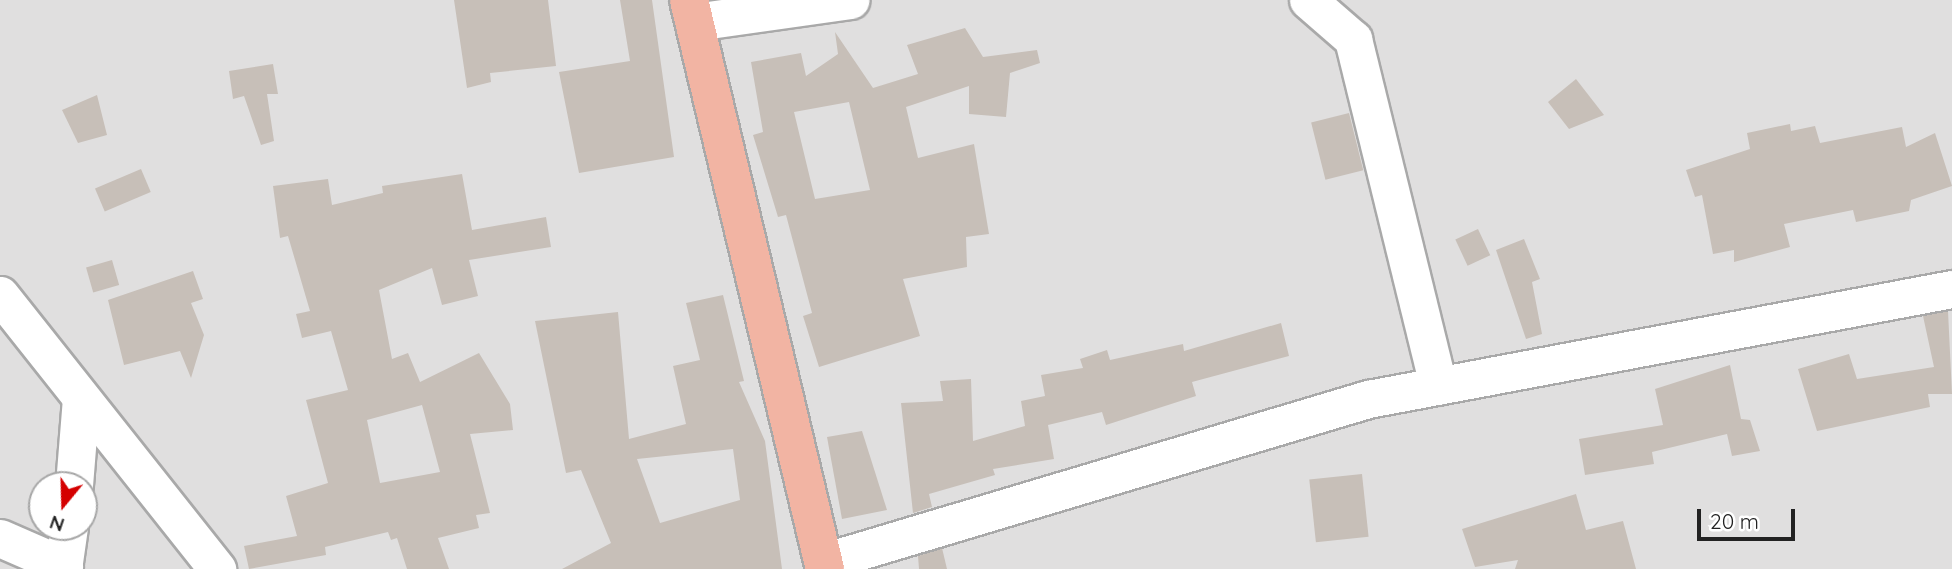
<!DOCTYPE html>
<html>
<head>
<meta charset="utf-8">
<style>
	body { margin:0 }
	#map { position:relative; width:1952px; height:569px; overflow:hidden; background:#f2efe9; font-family:Quicksand,sans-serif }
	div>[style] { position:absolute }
	.residential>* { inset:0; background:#e0dfdf }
	.building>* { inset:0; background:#c7bfb8; transform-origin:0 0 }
	.roads { filter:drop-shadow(2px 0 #a9a9a9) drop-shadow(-2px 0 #a9a9a9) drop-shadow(0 2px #a9a9a9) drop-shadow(0 -2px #a9a9a9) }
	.minor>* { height:37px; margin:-18.5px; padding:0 18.5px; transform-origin:18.5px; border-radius:18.5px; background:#fff }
	.trunk>* { height:38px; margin:-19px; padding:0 19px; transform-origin:19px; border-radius:19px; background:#f2b4a3 }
	span { translate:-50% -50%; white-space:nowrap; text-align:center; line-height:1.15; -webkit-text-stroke:5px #fff; paint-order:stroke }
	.north { position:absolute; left:28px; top:471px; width:70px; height:70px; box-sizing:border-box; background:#fff; border:2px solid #a7a7a7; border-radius:50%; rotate:199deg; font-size:19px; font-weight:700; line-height:28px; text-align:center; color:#222 }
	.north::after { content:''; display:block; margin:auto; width:24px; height:32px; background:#d40000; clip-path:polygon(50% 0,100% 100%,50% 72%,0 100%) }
	.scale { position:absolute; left:1697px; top:509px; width:98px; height:32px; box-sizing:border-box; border:4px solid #222; border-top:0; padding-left:9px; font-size:21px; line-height:24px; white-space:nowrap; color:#222; -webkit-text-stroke:5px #fff; paint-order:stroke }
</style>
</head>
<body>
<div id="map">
	<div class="residential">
		<div style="clip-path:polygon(evenodd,0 0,1952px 0,1952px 569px,0 569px,0 0,42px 485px,84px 485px,84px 527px,42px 527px,42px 485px)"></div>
	</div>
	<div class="building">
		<div style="clip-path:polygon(454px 0,548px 0,556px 66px,490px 73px,491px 82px,467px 88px)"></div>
		<div style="clip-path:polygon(620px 0,652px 0,674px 157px,579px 173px,559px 72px,630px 61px)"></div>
		<div style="clip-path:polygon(evenodd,965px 28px,983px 57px,1037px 50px,1040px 63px,1010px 73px,1006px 117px,969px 114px,969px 86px,906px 107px,918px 158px,974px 144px,989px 234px,966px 237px,967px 267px,903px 279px,920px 336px,819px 367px,803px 316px,812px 313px,786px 215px,778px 217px,753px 135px,763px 132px,751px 62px,801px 53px,806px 76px,838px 54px,835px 32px,873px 88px,918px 74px,907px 45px,965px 28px,849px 102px,870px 190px,815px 199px,794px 112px,849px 102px)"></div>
		<div style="clip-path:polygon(273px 64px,278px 94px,267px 94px,274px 141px,261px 145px,244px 96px,233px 99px,229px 71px)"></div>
		<div style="clip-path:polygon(1576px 79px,1604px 115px,1569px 129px,1548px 102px)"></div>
		<div style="clip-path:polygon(97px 95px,107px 135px,78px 143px,62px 110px)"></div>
		<div style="left:1349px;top:113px;width:59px;height:39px;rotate:76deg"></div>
		<div style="clip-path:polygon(1790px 124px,1791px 131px,1815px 126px,1820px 143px,1902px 127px,1906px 147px,1935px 133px,1952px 186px,1911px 200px,1909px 211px,1856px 222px,1853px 210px,1784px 224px,1790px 247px,1734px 262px,1734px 250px,1713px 254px,1702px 195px,1695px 197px,1686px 170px,1750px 149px,1747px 133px)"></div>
		<div style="left:141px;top:169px;width:25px;height:50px;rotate:67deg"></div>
		<div style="clip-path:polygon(evenodd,462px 174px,472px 230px,546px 217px,551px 247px,469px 260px,478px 296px,442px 305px,432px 268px,379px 290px,392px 359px,408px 353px,420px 382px,479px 353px,510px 404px,513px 430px,470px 434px,490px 513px,476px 515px,479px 528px,438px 538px,449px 569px,407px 569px,397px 538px,391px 540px,388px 532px,325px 547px,326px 555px,249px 569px,244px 546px,297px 536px,286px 496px,328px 483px,306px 400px,348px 390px,331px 331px,302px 338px,296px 314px,310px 311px,288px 236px,280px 238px,273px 186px,328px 179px,332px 205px,383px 193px,382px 186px,462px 174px,422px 405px,440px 472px,380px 483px,367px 420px,422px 405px)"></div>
		<div style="left:1478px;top:229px;width:29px;height:25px;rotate:65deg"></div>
		<div style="clip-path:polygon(1524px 239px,1540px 279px,1532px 282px,1542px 334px,1526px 339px,1496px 250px)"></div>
		<div style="left:112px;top:260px;width:26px;height:27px;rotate:74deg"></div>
		<div style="clip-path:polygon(193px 271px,203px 299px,191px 303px,204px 335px,191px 378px,180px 351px,124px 365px,108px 300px)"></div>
		<div style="clip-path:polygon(evenodd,723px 295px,744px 381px,739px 382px,765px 441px,782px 569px,562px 569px,611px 543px,581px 470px,566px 473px,535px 321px,618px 312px,629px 439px,686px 424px,673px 366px,700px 360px,686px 303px,723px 295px,733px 449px,740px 500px,660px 523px,637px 459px,733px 449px)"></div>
		<div style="clip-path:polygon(1948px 311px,1952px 394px,1928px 394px,1930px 407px,1817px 431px,1798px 369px,1849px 354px,1857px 379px,1934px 367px,1923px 316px)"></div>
		<div style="clip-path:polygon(1281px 323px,1289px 356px,1192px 382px,1196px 396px,1106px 425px,1102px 412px,1048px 425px,1054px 459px,993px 469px,995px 475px,929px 494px,932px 507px,913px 513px,901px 403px,943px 401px,940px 381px,971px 379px,973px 441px,1025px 426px,1021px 401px,1045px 396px,1041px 375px,1083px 368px,1080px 359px,1107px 350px,1110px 360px,1183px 344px,1184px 351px)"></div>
		<div style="clip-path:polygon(1730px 365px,1741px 419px,1750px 420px,1760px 451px,1732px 456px,1727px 434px,1652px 452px,1654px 464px,1585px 475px,1579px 439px,1663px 425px,1655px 389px)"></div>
		<div style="clip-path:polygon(862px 431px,887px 510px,842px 519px,827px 437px)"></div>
		<div style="left:1362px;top:474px;width:63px;height:53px;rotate:84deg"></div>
		<div style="clip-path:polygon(1576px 494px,1586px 530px,1623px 521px,1636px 569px,1515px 569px,1518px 560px,1475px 567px,1462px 529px)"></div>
		<div style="clip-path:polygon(942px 548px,947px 569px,919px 569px,918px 556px)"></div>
	</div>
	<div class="roads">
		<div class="minor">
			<div style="left:1308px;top:0;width:60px;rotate:40.9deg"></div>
			<div style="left:1353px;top:39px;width:357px;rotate:76.2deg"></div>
			<div style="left:694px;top:22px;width:158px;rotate:-8deg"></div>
			<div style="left:0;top:295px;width:350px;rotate:51.6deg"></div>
			<div style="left:74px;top:485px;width:87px;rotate:-85.4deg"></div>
			<div style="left:0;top:538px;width:70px;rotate:23.6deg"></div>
			<div style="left:823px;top:562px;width:569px;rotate:-16.65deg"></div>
			<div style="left:1368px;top:399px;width:594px;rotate:-10.67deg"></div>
			<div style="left:63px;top:569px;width:42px;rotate:-81.9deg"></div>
		</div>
		<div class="trunk">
			<div style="left:689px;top:0;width:585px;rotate:76.56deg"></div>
		</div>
	</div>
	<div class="north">N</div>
	<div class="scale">20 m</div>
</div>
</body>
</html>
